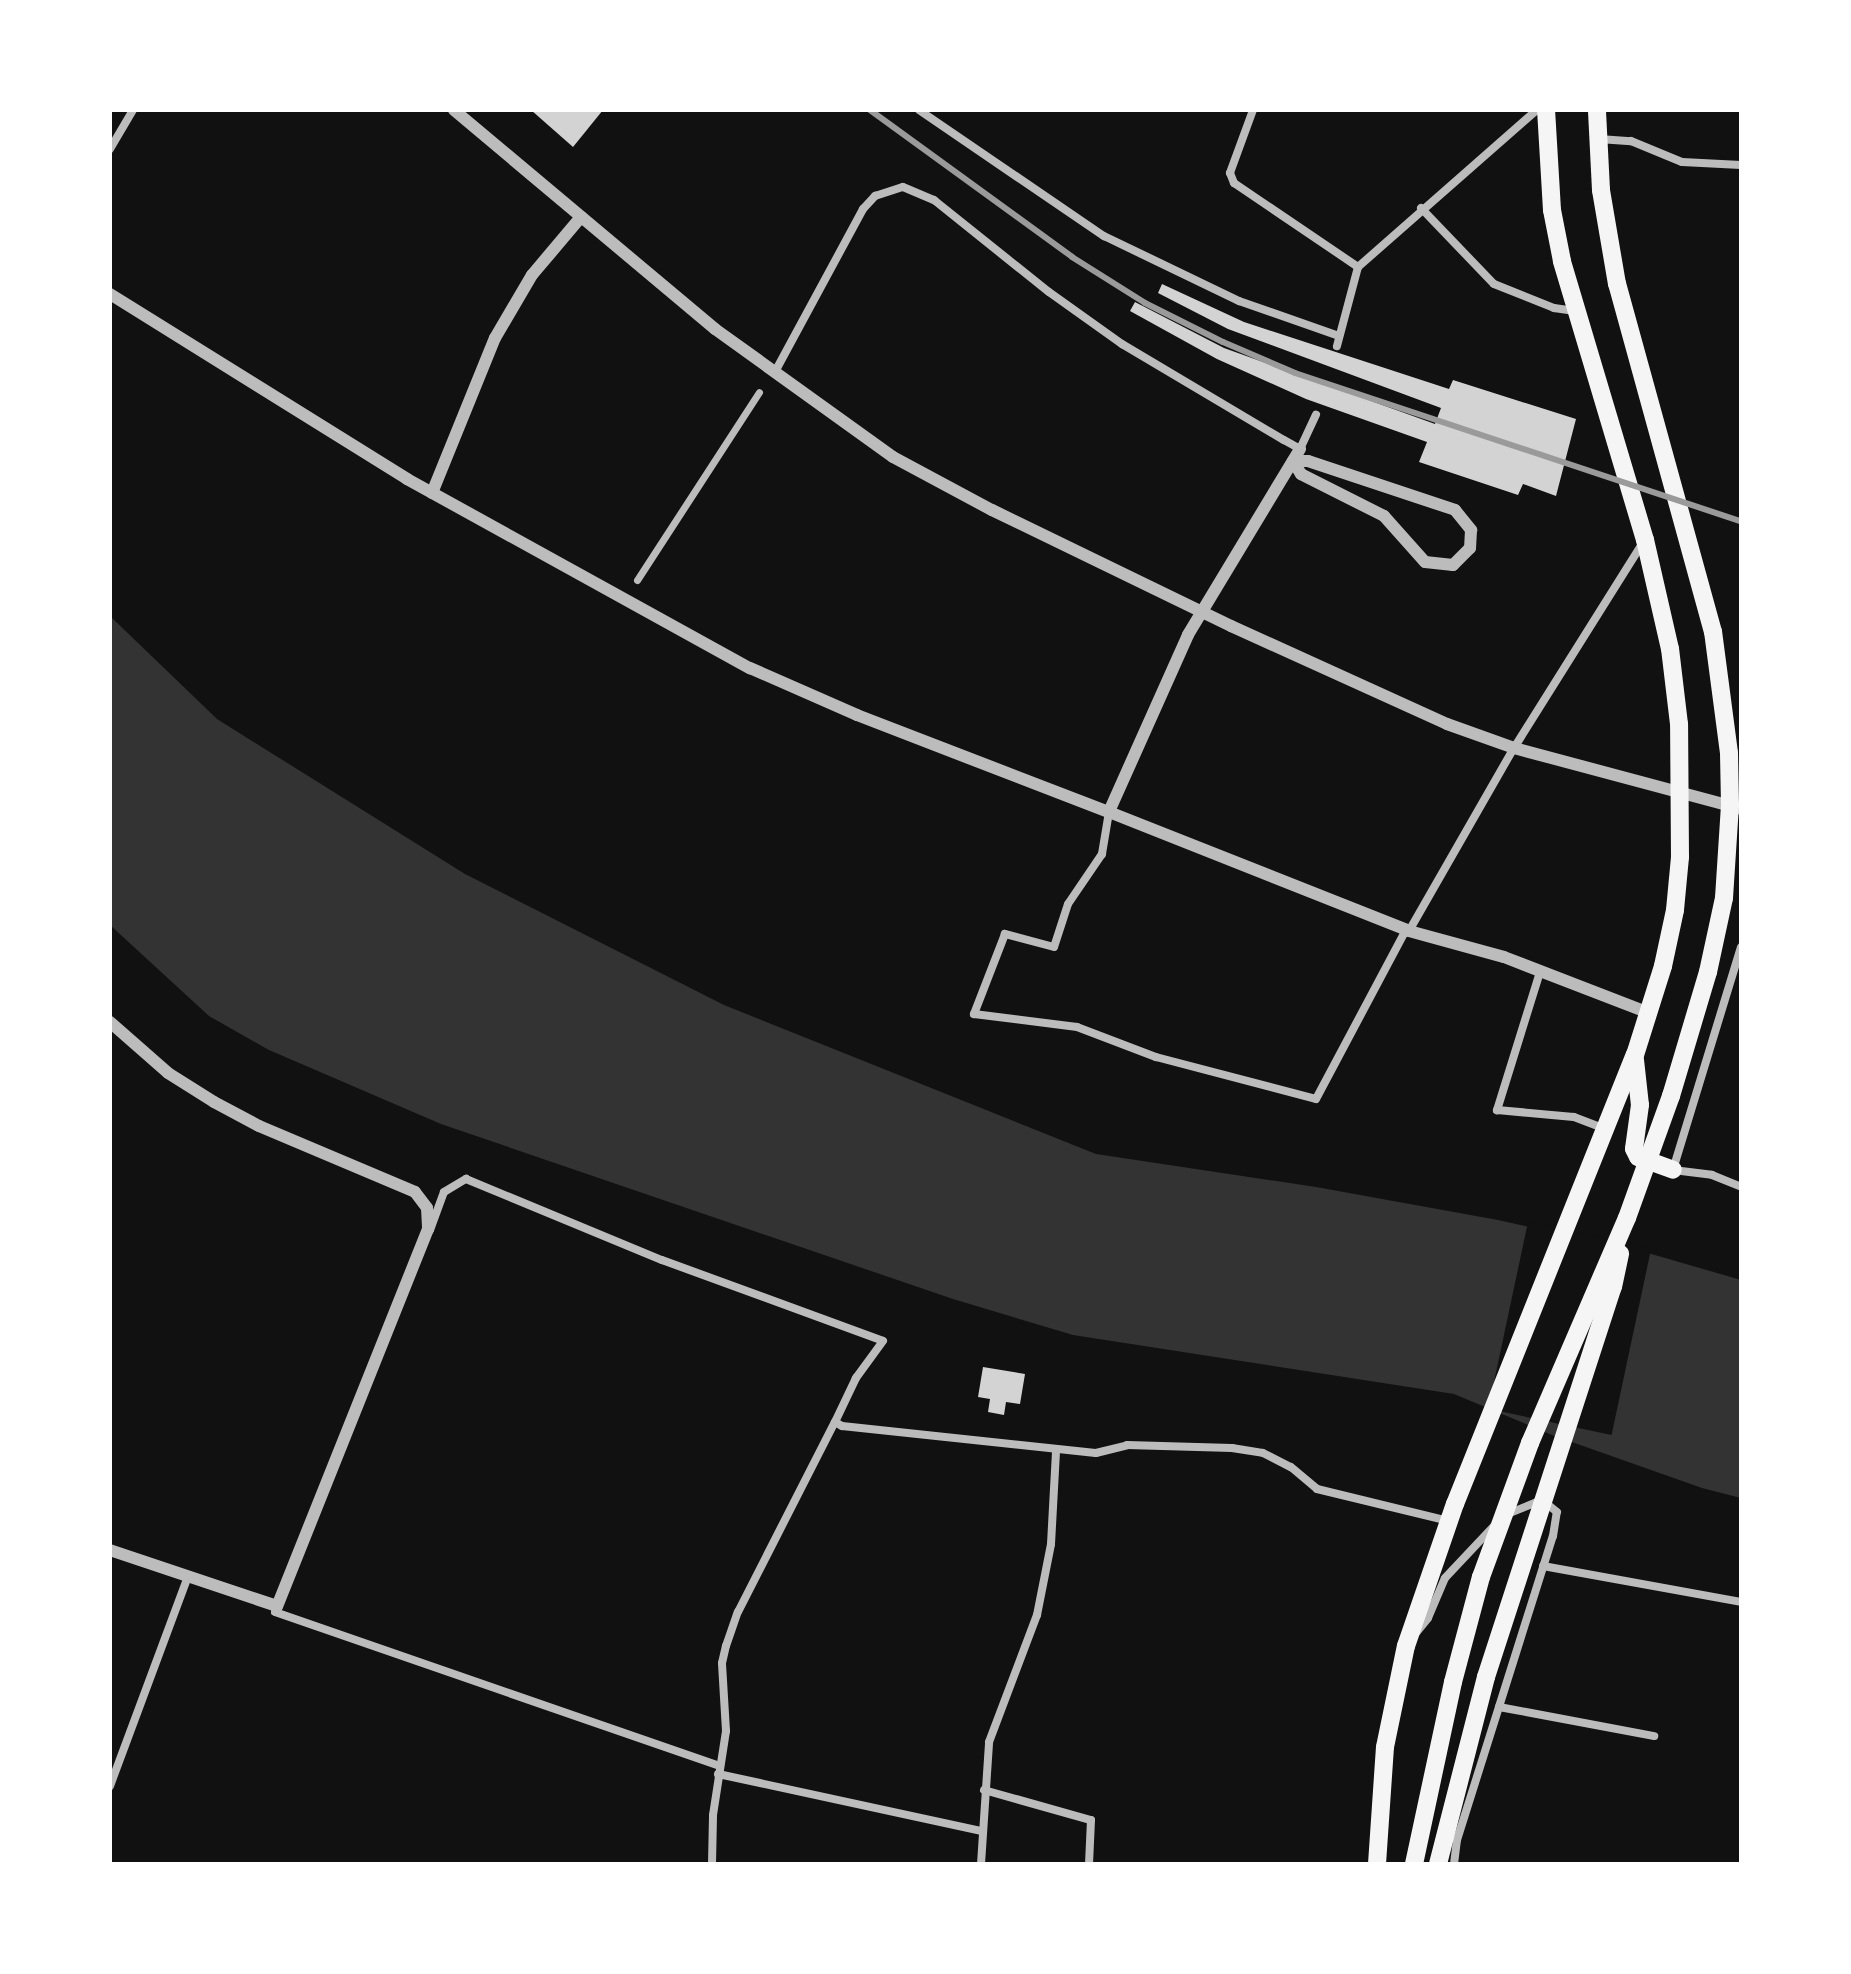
<!DOCTYPE html>
<html>
<head>
<meta charset="utf-8">
<style>
	body { margin:0 }
	#map { position:relative; width:1851px; height:1974px; overflow:hidden; background:#111; font-family:"Fira Sans Condensed",sans-serif }
	div>[style] { position:absolute }
	.water>* { inset:0; background:#333 }
	.pier>* { inset:0; background:#111; transform-origin:0 0 }
	.building>* { inset:0; background:#d3d3d3 }
	.pedestrian>* { height:7px; margin:-3.5px; padding:0 3.5px; transform-origin:3.5px; border-radius:3.5px; background:#bcbcbc }
	.minor>* { height:8px; margin:-4px; padding:0 4px; transform-origin:4px; border-radius:4px; background:#bcbcbc }
	.tertiary>* { height:12px; margin:-6px; padding:0 6px; transform-origin:6px; border-radius:6px; background:#bcbcbc }
	.trunk>* { height:18px; margin:-9px; padding:0 9px; transform-origin:9px; border-radius:9px; background:#f5f5f5 }
	.rail>* { height:6px; margin:-3px; padding:0 3px; transform-origin:3px; border-radius:3px; background:#9a9a9a }
	span { translate:-50% -50%; white-space:nowrap; text-align:center; line-height:1.15; -webkit-text-stroke:7px #fff; paint-order:stroke }
	.frame { position:absolute; inset:0; border:112px solid #fff; pointer-events:none }
</style>
</head>
<body>
<div id="map">
	<div class="water">
		<div style="clip-path:polygon(110px 616px,217px 719px,465px 874px,724px 1005px,1096px 1154px,1316px 1187px,1498px 1220px,1648px 1253px,1741px 1280px,1741px 1498px,1702px 1488px,1552px 1435px,1454px 1394px,1073px 1335px,953px 1299px,441px 1124px,269px 1050px,209px 1016px,110px 925px)"></div>
	</div>
	<div class="pier">
		<div style="left:1528px;top:1222px;width:126px;height:191px;rotate:12deg"></div>
	</div>
	<div class="building">
		<div style="clip-path:polygon(531px 110px,603px 110px,573px 147px)"></div>
		<div style="clip-path:polygon(1162px 284px,1244px 322px,1449px 389px,1453px 380px,1576px 419px,1556px 496px,1523px 484px,1518px 495px,1419px 462px,1427px 442px,1306px 399px,1217px 359px,1130px 311px,1135px 302px,1224px 348px,1435px 424px,1441px 408px,1228px 329px,1158px 293px)"></div>
		<div style="clip-path:polygon(983px 1367px,1025px 1374px,1020px 1404px,1006px 1402px,1004px 1415px,988px 1412px,990px 1399px,978px 1397px)"></div>
	</div>
	<div class="pedestrian">
		<div style="left:637px;top:580px;width:224px;rotate:-57deg"></div>
	</div>
	<div class="minor">
		<div style="left:919px;top:110px;width:224px;rotate:34.3deg"></div>
		<div style="left:1104px;top:236px;width:150px;rotate:25.7deg"></div>
		<div style="left:1239px;top:301px;width:106px;rotate:19.3deg"></div>
		<div style="left:1253px;top:110px;width:67px;rotate:110.1deg"></div>
		<div style="left:1230px;top:173px;width:11px;rotate:68deg"></div>
		<div style="left:1234px;top:183px;width:150px;rotate:34.1deg"></div>
		<div style="left:1358px;top:267px;width:82px;rotate:104.9deg"></div>
		<div style="left:1599px;top:139px;width:32px;rotate:4deg"></div>
		<div style="left:1631px;top:141px;width:55px;rotate:22.4deg"></div>
		<div style="left:1682px;top:162px;width:59px;rotate:2.9deg"></div>
		<div style="left:110px;top:149px;width:45px;rotate:-59.5deg"></div>
		<div style="left:1421px;top:208px;width:105px;rotate:46.2deg"></div>
		<div style="left:1494px;top:284px;width:65px;rotate:21.8deg"></div>
		<div style="left:1554px;top:308px;width:21px;rotate:8deg"></div>
		<div style="left:1358px;top:267px;width:238px;rotate:-41.3deg"></div>
		<div style="left:776px;top:370px;width:183px;rotate:-61.6deg"></div>
		<div style="left:863px;top:209px;width:18px;rotate:-47deg"></div>
		<div style="left:875px;top:196px;width:29px;rotate:-18deg"></div>
		<div style="left:903px;top:187px;width:34px;rotate:23deg"></div>
		<div style="left:934px;top:200px;width:147px;rotate:38.7deg"></div>
		<div style="left:1049px;top:292px;width:90px;rotate:35.5deg"></div>
		<div style="left:1122px;top:344px;width:188px;rotate:30.7deg"></div>
		<div style="left:1284px;top:440px;width:18px;rotate:29deg"></div>
		<div style="left:1300px;top:449px;width:38px;rotate:-65deg"></div>
		<div style="left:1109px;top:812px;width:43px;rotate:99.5deg"></div>
		<div style="left:1102px;top:854px;width:60px;rotate:124.2deg"></div>
		<div style="left:1068px;top:904px;width:45px;rotate:108deg"></div>
		<div style="left:1054px;top:947px;width:51px;rotate:-165.1deg"></div>
		<div style="left:1005px;top:934px;width:86px;rotate:111.2deg"></div>
		<div style="left:974px;top:1014px;width:104px;rotate:7.2deg"></div>
		<div style="left:1077px;top:1027px;width:85px;rotate:20.8deg"></div>
		<div style="left:1156px;top:1057px;width:165px;rotate:14.7deg"></div>
		<div style="left:1316px;top:1099px;width:191px;rotate:-62deg"></div>
		<div style="left:1409px;top:931px;width:211px;rotate:-60.2deg"></div>
		<div style="left:1514px;top:748px;width:244px;rotate:-57.9deg"></div>
		<div style="left:1741px;top:947px;width:233px;rotate:107deg"></div>
		<div style="left:1673px;top:1170px;width:39px;rotate:7deg"></div>
		<div style="left:1712px;top:1175px;width:31px;rotate:22deg"></div>
		<div style="left:1540px;top:972px;width:145px;rotate:107.3deg"></div>
		<div style="left:1497px;top:1110px;width:77px;rotate:5.2deg"></div>
		<div style="left:1574px;top:1117px;width:33px;rotate:21deg"></div>
		<div style="left:430px;top:1230px;width:40px;rotate:-69.8deg"></div>
		<div style="left:444px;top:1192px;width:26px;rotate:-31deg"></div>
		<div style="left:466px;top:1179px;width:212px;rotate:22.5deg"></div>
		<div style="left:662px;top:1260px;width:235px;rotate:20.1deg"></div>
		<div style="left:883px;top:1341px;width:46px;rotate:126.1deg"></div>
		<div style="left:856px;top:1378px;width:49px;rotate:115.5deg"></div>
		<div style="left:835px;top:1422px;width:8px;rotate:30deg"></div>
		<div style="left:842px;top:1426px;width:255px;rotate:6.1deg"></div>
		<div style="left:1096px;top:1453px;width:32px;rotate:-14deg"></div>
		<div style="left:1127px;top:1445px;width:105px;rotate:1.6deg"></div>
		<div style="left:1232px;top:1448px;width:31px;rotate:9deg"></div>
		<div style="left:1263px;top:1453px;width:31px;rotate:27deg"></div>
		<div style="left:1291px;top:1467px;width:34px;rotate:40deg"></div>
		<div style="left:1317px;top:1489px;width:135px;rotate:13.7deg"></div>
		<div style="left:1543px;top:1566px;width:201px;rotate:10.3deg"></div>
		<div style="left:277px;top:1606px;width:6px;rotate:108deg"></div>
		<div style="left:275px;top:1612px;width:470px;rotate:19.1deg"></div>
		<div style="left:1416px;top:1633px;width:19px;rotate:-51deg"></div>
		<div style="left:1428px;top:1618px;width:43px;rotate:-67deg"></div>
		<div style="left:1445px;top:1578px;width:73px;rotate:-46.7deg"></div>
		<div style="left:1499px;top:1707px;width:158px;rotate:10.6deg"></div>
		<div style="left:718px;top:1774px;width:270px;rotate:12.2deg"></div>
		<div style="left:110px;top:1786px;width:224px;rotate:-69.6deg"></div>
		<div style="left:984px;top:1790px;width:111px;rotate:15.7deg"></div>
		<div style="left:1091px;top:1820px;width:44px;rotate:92.6deg"></div>
		<div style="left:712px;top:1864px;width:49px;rotate:-88.8deg"></div>
		<div style="left:713px;top:1815px;width:85px;rotate:-81.2deg"></div>
		<div style="left:726px;top:1731px;width:68px;rotate:-93.4deg"></div>
		<div style="left:722px;top:1663px;width:17px;rotate:-77deg"></div>
		<div style="left:726px;top:1646px;width:36px;rotate:-71deg"></div>
		<div style="left:738px;top:1612px;width:213px;rotate:-63deg"></div>
		<div style="left:981px;top:1864px;width:122px;rotate:-86.2deg"></div>
		<div style="left:989px;top:1742px;width:136px;rotate:-69.3deg"></div>
		<div style="left:1037px;top:1615px;width:72px;rotate:-78.8deg"></div>
		<div style="left:1051px;top:1544px;width:93px;rotate:-86.9deg"></div>
		<div style="left:1454px;top:1864px;width:24px;rotate:-83deg"></div>
		<div style="left:1457px;top:1840px;width:319px;rotate:-72.5deg"></div>
		<div style="left:1553px;top:1536px;width:24px;rotate:-81deg"></div>
		<div style="left:1557px;top:1512px;width:13px;rotate:-141deg"></div>
		<div style="left:1547px;top:1504px;width:10px;rotate:-169deg"></div>
		<div style="left:1537px;top:1502px;width:31px;rotate:158deg"></div>
	</div>
	<div class="tertiary">
		<div style="left:454px;top:110px;width:341px;rotate:40deg"></div>
		<div style="left:715px;top:329px;width:219px;rotate:35.7deg"></div>
		<div style="left:893px;top:457px;width:112px;rotate:28.2deg"></div>
		<div style="left:992px;top:510px;width:266px;rotate:25.9deg"></div>
		<div style="left:1231px;top:626px;width:237px;rotate:24.4deg"></div>
		<div style="left:1447px;top:724px;width:71px;rotate:19.7deg"></div>
		<div style="left:1514px;top:748px;width:235px;rotate:15deg"></div>
		<div style="left:110px;top:294px;width:350px;rotate:31.9deg"></div>
		<div style="left:407px;top:479px;width:392px;rotate:28.9deg"></div>
		<div style="left:750px;top:668px;width:117px;rotate:23.7deg"></div>
		<div style="left:857px;top:715px;width:270px;rotate:21.1deg"></div>
		<div style="left:1300px;top:449px;width:217px;rotate:121.1deg"></div>
		<div style="left:1188px;top:635px;width:194px;rotate:114.1deg"></div>
		<div style="left:1109px;top:812px;width:323px;rotate:21.6deg"></div>
		<div style="left:1409px;top:931px;width:98px;rotate:15.3deg"></div>
		<div style="left:1504px;top:957px;width:155px;rotate:21.1deg"></div>
		<div style="left:1293px;top:461px;width:15px"></div>
		<div style="left:1308px;top:461px;width:155px;rotate:18.4deg"></div>
		<div style="left:1455px;top:510px;width:26px;rotate:51deg"></div>
		<div style="left:1471px;top:530px;width:18px;rotate:93deg"></div>
		<div style="left:1470px;top:548px;width:24px;rotate:135deg"></div>
		<div style="left:1453px;top:565px;width:28px;rotate:-174deg"></div>
		<div style="left:1425px;top:562px;width:62px;rotate:-131.7deg"></div>
		<div style="left:1384px;top:516px;width:93px;rotate:-153.2deg"></div>
		<div style="left:1301px;top:474px;width:15px;rotate:-122deg"></div>
		<div style="left:432px;top:493px;width:167px;rotate:-67.9deg"></div>
		<div style="left:495px;top:338px;width:73px;rotate:-59.6deg"></div>
		<div style="left:532px;top:275px;width:76px;rotate:-49.8deg"></div>
		<div style="left:110px;top:1022px;width:77px;rotate:41.3deg"></div>
		<div style="left:168px;top:1073px;width:54px;rotate:32.2deg"></div>
		<div style="left:214px;top:1102px;width:51px;rotate:28.1deg"></div>
		<div style="left:259px;top:1126px;width:169px;rotate:22.9deg"></div>
		<div style="left:415px;top:1192px;width:20px;rotate:53deg"></div>
		<div style="left:427px;top:1208px;width:21px;rotate:87deg"></div>
		<div style="left:428px;top:1229px;width:406px;rotate:111.8deg"></div>
		<div style="left:277px;top:1606px;width:176px;rotate:-161.5deg"></div>
	</div>
	<div class="trunk">
		<div style="left:1635px;top:1060px;width:45px;rotate:83.7deg"></div>
		<div style="left:1640px;top:1105px;width:44px;rotate:97.8deg"></div>
		<div style="left:1634px;top:1149px;width:9px;rotate:63deg"></div>
		<div style="left:1638px;top:1157px;width:37px;rotate:20deg"></div>
		<div style="left:1377px;top:1864px;width:117px;rotate:-86.1deg"></div>
		<div style="left:1385px;top:1747px;width:103px;rotate:-78.3deg"></div>
		<div style="left:1406px;top:1646px;width:150px;rotate:-71deg"></div>
		<div style="left:1455px;top:1504px;width:484px;rotate:-68.2deg"></div>
		<div style="left:1635px;top:1055px;width:93px;rotate:-72.5deg"></div>
		<div style="left:1663px;top:966px;width:57px;rotate:-77.9deg"></div>
		<div style="left:1675px;top:910px;width:53px;rotate:-84.6deg"></div>
		<div style="left:1680px;top:857px;width:133px;rotate:-90.4deg"></div>
		<div style="left:1679px;top:724px;width:76px;rotate:-96.8deg"></div>
		<div style="left:1670px;top:649px;width:112px;rotate:-102.9deg"></div>
		<div style="left:1645px;top:540px;width:291px;rotate:-106.6deg"></div>
		<div style="left:1562px;top:261px;width:52px;rotate:-101.1deg"></div>
		<div style="left:1552px;top:210px;width:100px;rotate:-93.4deg"></div>
		<div style="left:1414px;top:1864px;width:186px;rotate:-77.9deg"></div>
		<div style="left:1453px;top:1682px;width:109px;rotate:-75.1deg"></div>
		<div style="left:1481px;top:1577px;width:143px;rotate:-69.9deg"></div>
		<div style="left:1530px;top:1443px;width:245px;rotate:-66.7deg"></div>
		<div style="left:1627px;top:1218px;width:130px;rotate:-70.2deg"></div>
		<div style="left:1671px;top:1096px;width:129px;rotate:-73.4deg"></div>
		<div style="left:1708px;top:972px;width:76px;rotate:-77.8deg"></div>
		<div style="left:1724px;top:898px;width:93px;rotate:-86.3deg"></div>
		<div style="left:1730px;top:805px;width:52px;rotate:-91.1deg"></div>
		<div style="left:1729px;top:753px;width:122px;rotate:-97.5deg"></div>
		<div style="left:1713px;top:632px;width:361px;rotate:-105.4deg"></div>
		<div style="left:1617px;top:284px;width:95px;rotate:-99.7deg"></div>
		<div style="left:1601px;top:190px;width:80px;rotate:-92.9deg"></div>
		<div style="left:1438px;top:1864px;width:193px;rotate:-75.6deg"></div>
		<div style="left:1486px;top:1677px;width:410px;rotate:-72deg"></div>
		<div style="left:1613px;top:1287px;width:34px;rotate:-78deg"></div>
	</div>
	<div class="rail">
		<div style="left:870px;top:110px;width:250px;rotate:36deg"></div>
		<div style="left:1072px;top:257px;width:86px;rotate:32.2deg"></div>
		<div style="left:1145px;top:303px;width:87px;rotate:26.6deg"></div>
		<div style="left:1223px;top:342px;width:78px;rotate:23.3deg"></div>
		<div style="left:1295px;top:373px;width:470px;rotate:18.4deg"></div>
	</div>
	<div class="frame"></div>
</div>
</body>
</html>
